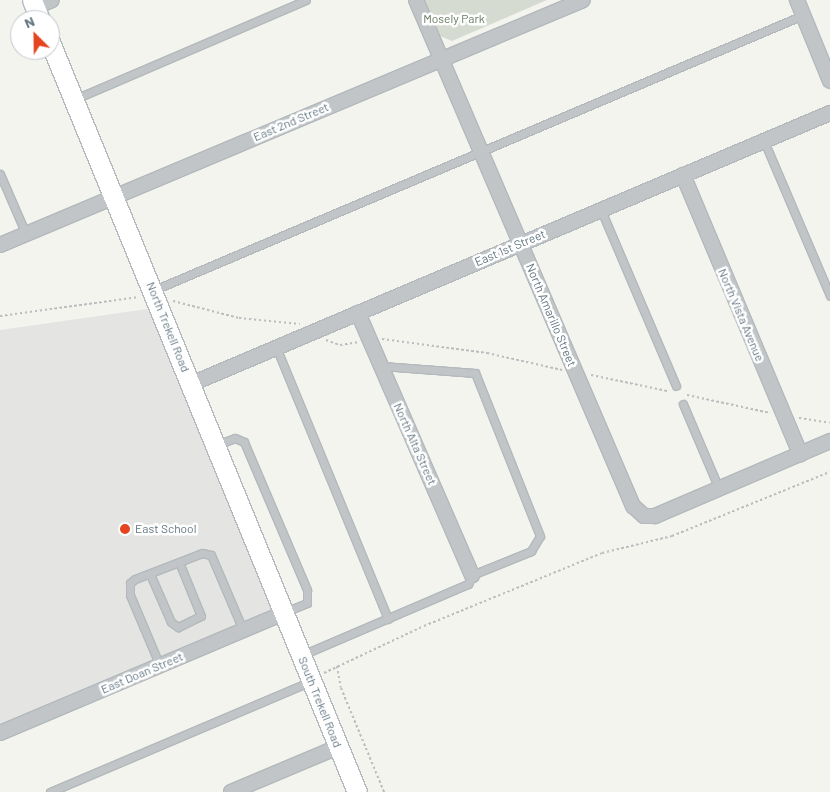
<!DOCTYPE html>
<html>
<head>
<meta charset="utf-8">
<style>
	body { margin:0 }
	#map { position:relative; width:830px; height:792px; overflow:hidden; background:#f4f4ef; font-family:Barlow,sans-serif }
	div>[style] { position:absolute }
	.built>* { inset:0; background:#e4e5e3 }
	.green>* { inset:0; background:#d5dbd0 }
	.path>* { height:2px; margin-top:-1px; transform-origin:0; background:repeating-linear-gradient(90deg,#bbbdbf 0 2.5px,transparent 0 5px) }
	.roads { filter:drop-shadow(1px 0 #b3b9bc) drop-shadow(-1px 0 #b3b9bc) drop-shadow(0 1px #b3b9bc) drop-shadow(0 -1px #b3b9bc) }
	.service>* { height:7px; margin:-3.5px; padding:0 3.5px; transform-origin:3.5px; border-radius:3.5px; background:#c1c5c8 }
	.minor>* { height:14px; margin:-7px; padding:0 7px; transform-origin:7px; border-radius:7px; background:#c1c5c8 }
	.secondary>* { height:19px; margin:-9.5px; padding:0 9.5px; transform-origin:9.5px; border-radius:9.5px; background:#fff }
	.dots>* { width:14px; height:14px; translate:-50% -50%; box-sizing:border-box; border:2px solid #fff; border-radius:50% }
	span { translate:-50% -50%; white-space:nowrap; text-align:center; line-height:1.15; -webkit-text-stroke:5px #fff; paint-order:stroke }
	.park-label { font-size:12px; color:#677861 }
	.street-label { font-size:12px; color:#627581 }
	.poi-label { font-size:12px; color:#627581 }
	.left { translate:0 -50%; text-align:left }
	.north { position:absolute; left:10px; top:10px; width:50px; height:50px; box-sizing:border-box; background:#fff; border:1px solid #c0c8cd; border-radius:50%; rotate:337deg; font-size:14px; font-weight:700; line-height:20px; text-align:center; color:#627581 }
	.north::after { content:''; display:block; margin:auto; width:18px; height:22px; background:#e4441f; clip-path:polygon(50% 0,100% 100%,50% 72%,0 100%) }
</style>
</head>
<body>
<div id="map">
	<div class="built">
		<div style="clip-path:polygon(161px 307px,284px 613px,0 733px,0 330px)"></div>
	</div>
	<div class="green">
		<div style="clip-path:polygon(425px 0,547px 0,452px 41px,440px 36px)"></div>
	</div>
	<div class="path">
		<div style="left:173px;top:301px;width:68px;rotate:14.4deg"></div>
		<div style="left:239px;top:318px;width:61px;rotate:5.6deg"></div>
		<div style="left:0;top:316px;width:140px;rotate:-7.8deg"></div>
		<div style="left:382px;top:339px;width:106px;rotate:7.6deg"></div>
		<div style="left:487px;top:353px;width:77px;rotate:12.8deg"></div>
		<div style="left:326px;top:340px;width:15px;rotate:20deg"></div>
		<div style="left:340px;top:345px;width:18px;rotate:-9deg"></div>
		<div style="left:591px;top:375px;width:78px;rotate:11.9deg"></div>
		<div style="left:687px;top:395px;width:85px;rotate:12.2deg"></div>
		<div style="left:799px;top:418px;width:31px;rotate:9deg"></div>
		<div style="left:337px;top:666px;width:22px;rotate:80deg"></div>
		<div style="left:341px;top:688px;width:113px;rotate:67.5deg"></div>
		<div style="left:324px;top:673px;width:110px;rotate:-25.2deg"></div>
		<div style="left:424px;top:626px;width:192px;rotate:-22.3deg"></div>
		<div style="left:602px;top:553px;width:72px;rotate:-13.7deg"></div>
		<div style="left:672px;top:536px;width:170px;rotate:-22.1deg"></div>
	</div>
	<div class="roads">
		<div class="service">
			<div style="left:75px;top:99px;width:251px;rotate:-23.2deg"></div>
			<div style="left:764px;top:141px;width:168px;rotate:66.9deg"></div>
			<div style="left:0;top:174px;width:65px;rotate:66.6deg"></div>
			<div style="left:601px;top:210px;width:191px;rotate:66.9deg"></div>
			<div style="left:154px;top:290px;width:705px;rotate:-22.96deg"></div>
			<div style="left:276px;top:347px;width:294px;rotate:67.6deg"></div>
			<div style="left:683px;top:404px;width:92px;rotate:67deg"></div>
			<div style="left:216px;top:445px;width:20px;rotate:-20deg"></div>
			<div style="left:235px;top:438px;width:10px;rotate:24deg"></div>
			<div style="left:244px;top:442px;width:161px;rotate:66.9deg"></div>
			<div style="left:307px;top:590px;width:13px;rotate:90deg"></div>
			<div style="left:307px;top:603px;width:24px;rotate:158deg"></div>
			<div style="left:150px;top:574px;width:52px;rotate:66.4deg"></div>
			<div style="left:171px;top:622px;width:9px;rotate:36deg"></div>
			<div style="left:178px;top:627px;width:25px;rotate:-26deg"></div>
			<div style="left:201px;top:616px;width:58px;rotate:-112.2deg"></div>
			<div style="left:302px;top:655px;width:181px;rotate:-23.2deg"></div>
			<div style="left:468px;top:584px;width:10px;rotate:-66deg"></div>
			<div style="left:472px;top:575px;width:64px;rotate:-22.1deg"></div>
			<div style="left:531px;top:551px;width:17px;rotate:-59deg"></div>
			<div style="left:540px;top:536px;width:175px;rotate:-111.7deg"></div>
			<div style="left:475px;top:373px;width:93px;rotate:-175.7deg"></div>
			<div style="left:160px;top:666px;width:77px;rotate:-112.9deg"></div>
			<div style="left:130px;top:595px;width:12px;rotate:-90deg"></div>
			<div style="left:130px;top:583px;width:6px;rotate:-39deg"></div>
			<div style="left:135px;top:579px;width:72px;rotate:-21.2deg"></div>
			<div style="left:202px;top:553px;width:9px;rotate:13deg"></div>
			<div style="left:211px;top:555px;width:82px;rotate:66.9deg"></div>
			<div style="left:50px;top:792px;width:284px;rotate:-23deg"></div>
		</div>
		<div class="minor">
			<div style="left:416px;top:0;width:551px;rotate:66.79deg"></div>
			<div style="left:633px;top:506px;width:15px;rotate:42deg"></div>
			<div style="left:644px;top:516px;width:11px"></div>
			<div style="left:655px;top:516px;width:190px;rotate:-23.2deg"></div>
			<div style="left:797px;top:0;width:87px;rotate:67.8deg"></div>
			<div style="left:35px;top:7px;width:18px;rotate:-22deg"></div>
			<div style="left:683px;top:175px;width:303px;rotate:67.2deg"></div>
			<div style="left:0;top:245px;width:632px;rotate:-22.79deg"></div>
			<div style="left:358px;top:313px;width:286px;rotate:66.5deg"></div>
			<div style="left:191px;top:384px;width:694px;rotate:-22.98deg"></div>
			<div style="left:0;top:733px;width:308px;rotate:-22.9deg"></div>
			<div style="left:231px;top:792px;width:116px;rotate:-22.8deg"></div>
		</div>
		<div class="secondary">
			<div style="left:32px;top:0;width:22px;rotate:68deg"></div>
			<div style="left:50px;top:42px;width:810px;rotate:67.74deg"></div>
		</div>
	</div>
	<div class="dots">
		<div style="left:125px;top:529px;background:#e4441f"></div>
	</div>
	<div class="park-label">
		<span style="left:454px;top:19px">Mosely Park</span>
	</div>
	<div class="street-label">
		<span style="left:291px;top:122px;rotate:-23deg">East 2nd Street</span>
		<span style="left:510px;top:248px;rotate:-23deg">East 1st Street</span>
		<span style="left:551px;top:315px;rotate:67deg">North Amarillo Street</span>
		<span style="left:741px;top:315px;rotate:67deg">North Vista Avenue</span>
		<span style="left:168px;top:327px;rotate:68deg">North Trekell Road</span>
		<span style="left:415px;top:444px;rotate:66deg">North Alta Street</span>
		<span style="left:142px;top:673px;rotate:-23deg">East Doan Street</span>
		<span style="left:320px;top:702px;rotate:68deg">South Trekell Road</span>
	</div>
	<div class="poi-label">
		<span class="left" style="left:135px;top:529px">East School</span>
	</div>
	<div class="north">N</div>
</div>
</body>
</html>
